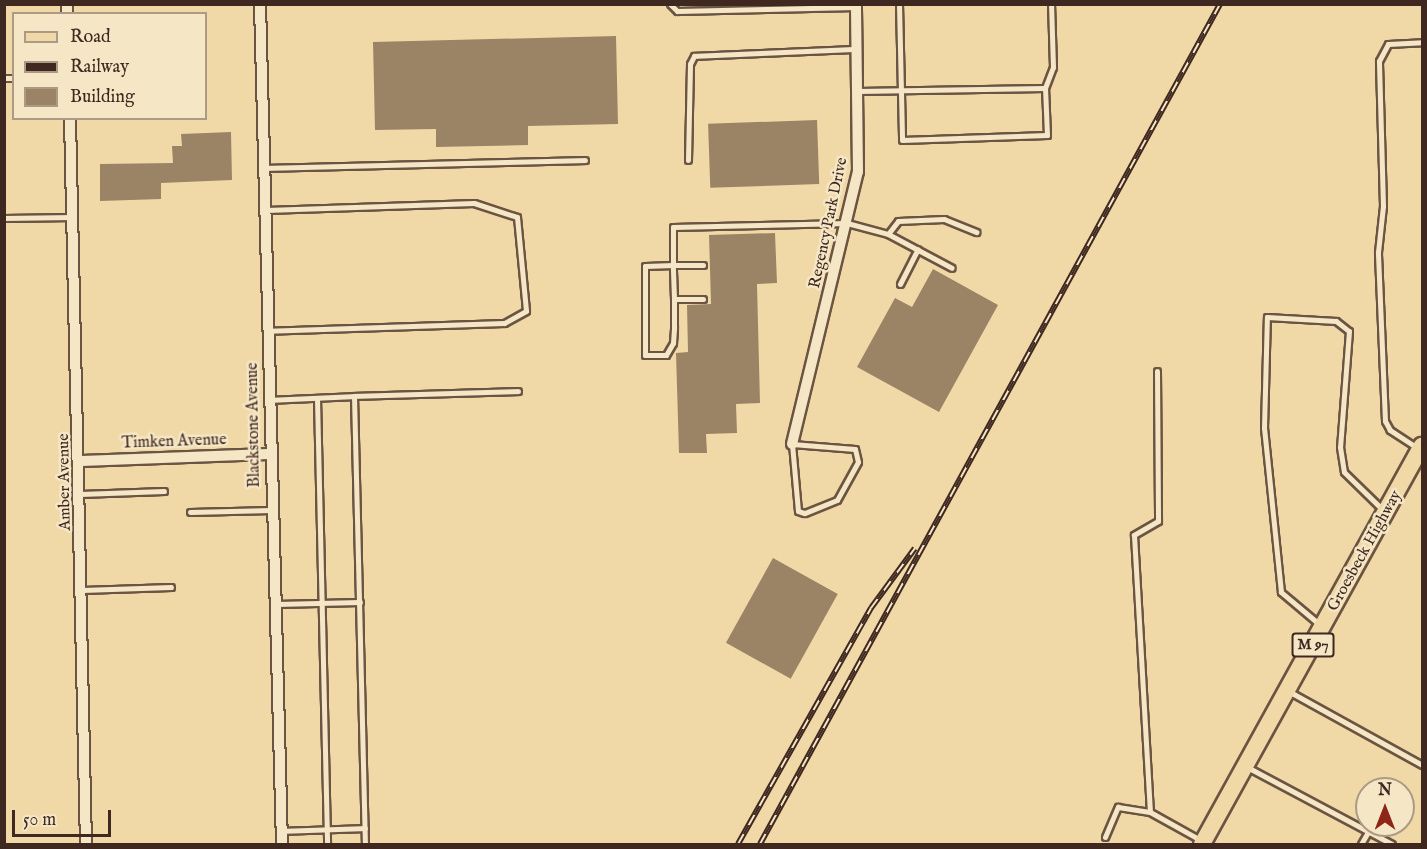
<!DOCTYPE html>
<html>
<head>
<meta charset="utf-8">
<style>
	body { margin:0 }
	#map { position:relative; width:1427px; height:849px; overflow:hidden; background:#f0d9a7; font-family:"IM FELL English",serif }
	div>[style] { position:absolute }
	.building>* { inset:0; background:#9b8466; transform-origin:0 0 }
	.roads { filter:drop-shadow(2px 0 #6b5442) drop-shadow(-2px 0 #6b5442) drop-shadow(0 2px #6b5442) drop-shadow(0 -2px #6b5442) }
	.service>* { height:5px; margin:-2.5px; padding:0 2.5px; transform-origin:2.5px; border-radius:2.5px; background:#f5e6c6 }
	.minor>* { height:10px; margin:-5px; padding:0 5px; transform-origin:5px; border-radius:5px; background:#f5e6c6 }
	.primary>* { height:16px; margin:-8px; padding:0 8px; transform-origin:8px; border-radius:8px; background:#f0d9a7 }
	.rail>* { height:6px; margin-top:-3px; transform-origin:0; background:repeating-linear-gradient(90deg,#f5e6c6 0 11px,#3f2820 0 22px); box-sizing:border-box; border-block:2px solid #3f2820 }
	span { translate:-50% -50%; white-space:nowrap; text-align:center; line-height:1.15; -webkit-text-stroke:5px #f5e6c6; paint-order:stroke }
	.shield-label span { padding:2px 4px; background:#f5e6c6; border:2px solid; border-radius:4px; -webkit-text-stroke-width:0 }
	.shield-label { font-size:15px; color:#3f2820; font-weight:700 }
	.street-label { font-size:16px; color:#3f2820 }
	.frame { position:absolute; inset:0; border:6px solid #3f2820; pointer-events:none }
	.legend { position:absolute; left:12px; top:12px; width:195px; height:108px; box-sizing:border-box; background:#f5e6c6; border:2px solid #ac9a84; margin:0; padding:8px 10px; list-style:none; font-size:18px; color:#3f2820 }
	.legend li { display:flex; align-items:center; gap:12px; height:30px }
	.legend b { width:30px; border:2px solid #ac9a84 }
	.north { position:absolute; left:1355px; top:777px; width:60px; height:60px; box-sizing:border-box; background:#f5e6c6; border:2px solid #ac9a84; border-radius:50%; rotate:0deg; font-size:16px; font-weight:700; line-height:24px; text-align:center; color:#3f2820 }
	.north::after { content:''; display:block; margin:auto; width:21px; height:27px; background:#8f2418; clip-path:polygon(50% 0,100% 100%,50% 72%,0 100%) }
	.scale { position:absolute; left:12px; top:810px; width:99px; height:27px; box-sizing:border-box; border:3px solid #3f2820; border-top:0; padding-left:8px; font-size:18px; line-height:21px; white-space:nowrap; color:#3f2820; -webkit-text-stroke:4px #f5e6c6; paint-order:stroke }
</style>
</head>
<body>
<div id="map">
	<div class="building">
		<div style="clip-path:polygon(616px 36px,618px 124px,528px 126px,528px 145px,436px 147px,436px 129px,375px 130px,373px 42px)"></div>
		<div style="left:817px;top:120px;width:64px;height:109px;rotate:88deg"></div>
		<div style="clip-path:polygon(231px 132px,232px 180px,161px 183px,161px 199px,100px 201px,100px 164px,173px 163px,172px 146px,182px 146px,181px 134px)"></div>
		<div style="clip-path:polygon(775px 233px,777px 283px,757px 284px,760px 403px,736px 404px,737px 433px,706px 434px,707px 453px,679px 453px,676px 353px,688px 352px,687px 305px,711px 304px,709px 235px)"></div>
		<div style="clip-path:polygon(933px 269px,998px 305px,939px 412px,857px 367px,895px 298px,912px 307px)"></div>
		<div style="left:773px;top:558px;width:74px;height:97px;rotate:29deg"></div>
	</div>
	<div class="roads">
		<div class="service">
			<div style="left:670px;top:4px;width:10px;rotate:45deg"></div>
			<div style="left:677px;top:11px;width:179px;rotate:-1.3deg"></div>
			<div style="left:899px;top:4px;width:136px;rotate:88.7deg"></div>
			<div style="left:902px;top:140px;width:145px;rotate:-2deg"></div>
			<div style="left:1047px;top:135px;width:47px;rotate:-92.4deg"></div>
			<div style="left:4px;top:78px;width:10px"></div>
			<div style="left:858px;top:91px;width:187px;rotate:-0.9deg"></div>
			<div style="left:1045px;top:88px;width:22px;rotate:-69deg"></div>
			<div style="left:1053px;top:67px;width:63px;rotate:-91.8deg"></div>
			<div style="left:688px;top:160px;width:96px;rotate:-88.8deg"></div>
			<div style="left:690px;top:64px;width:9px;rotate:-63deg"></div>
			<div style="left:694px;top:56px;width:163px;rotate:-2.5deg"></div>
			<div style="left:265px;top:168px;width:320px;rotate:-1.4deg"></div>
			<div style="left:266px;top:210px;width:208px;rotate:-1.9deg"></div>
			<div style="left:474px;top:203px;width:45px;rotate:18deg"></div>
			<div style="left:517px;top:217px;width:94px;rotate:84.5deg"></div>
			<div style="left:526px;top:311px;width:25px;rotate:151deg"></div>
			<div style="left:504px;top:323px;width:235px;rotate:178.1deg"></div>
			<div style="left:4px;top:218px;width:69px;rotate:-0.8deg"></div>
			<div style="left:888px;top:234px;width:16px;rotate:-52deg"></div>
			<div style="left:898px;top:221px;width:46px;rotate:-2.5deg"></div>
			<div style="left:944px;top:219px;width:35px;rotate:22deg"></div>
			<div style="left:703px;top:265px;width:30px;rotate:180deg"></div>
			<div style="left:673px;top:265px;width:28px;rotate:178deg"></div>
			<div style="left:645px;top:266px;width:89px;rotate:90deg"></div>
			<div style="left:645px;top:355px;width:21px"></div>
			<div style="left:666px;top:355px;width:14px;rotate:-60deg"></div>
			<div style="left:673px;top:343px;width:16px;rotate:-86deg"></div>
			<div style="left:674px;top:327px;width:28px;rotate:-90deg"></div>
			<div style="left:674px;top:299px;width:34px;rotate:-92deg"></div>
			<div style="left:673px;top:265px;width:38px;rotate:-90deg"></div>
			<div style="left:673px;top:227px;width:174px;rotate:-1.3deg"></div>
			<div style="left:847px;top:223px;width:42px;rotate:15deg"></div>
			<div style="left:888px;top:234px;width:72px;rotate:28deg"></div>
			<div style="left:900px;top:284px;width:39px;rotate:-63deg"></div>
			<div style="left:674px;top:299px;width:29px"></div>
			<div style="left:1157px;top:371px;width:150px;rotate:89.6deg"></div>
			<div style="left:1158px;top:521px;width:28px;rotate:150deg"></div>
			<div style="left:1134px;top:535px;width:277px;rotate:86.7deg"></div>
			<div style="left:1150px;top:812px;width:60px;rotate:29.1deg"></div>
			<div style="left:354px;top:396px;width:164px;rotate:-1.7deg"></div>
			<div style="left:317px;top:398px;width:446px;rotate:88.7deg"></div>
			<div style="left:270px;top:400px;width:84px;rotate:-2.7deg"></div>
			<div style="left:354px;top:396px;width:448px;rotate:88.6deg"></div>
			<div style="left:792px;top:444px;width:63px;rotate:4.5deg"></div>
			<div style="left:855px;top:449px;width:13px;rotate:77deg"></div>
			<div style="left:858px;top:462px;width:43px;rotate:118.9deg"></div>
			<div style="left:837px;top:500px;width:35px;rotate:158deg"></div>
			<div style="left:804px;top:513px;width:6px;rotate:-162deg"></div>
			<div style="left:798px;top:511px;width:67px;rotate:-95.1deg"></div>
			<div style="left:1419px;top:449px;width:35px;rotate:-147deg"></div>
			<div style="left:1390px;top:430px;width:10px;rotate:-119deg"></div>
			<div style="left:1385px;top:421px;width:169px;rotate:-92.4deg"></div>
			<div style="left:1378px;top:252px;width:46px;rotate:-83.8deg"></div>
			<div style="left:1383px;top:206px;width:145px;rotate:-91.6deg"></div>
			<div style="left:1379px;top:61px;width:19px;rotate:-62deg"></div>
			<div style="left:1388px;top:44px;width:34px;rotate:-3deg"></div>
			<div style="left:80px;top:494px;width:84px;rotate:-2deg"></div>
			<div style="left:190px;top:512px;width:82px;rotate:-1.4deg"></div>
			<div style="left:82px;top:590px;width:89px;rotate:-1.9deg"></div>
			<div style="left:276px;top:604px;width:84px;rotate:-1.4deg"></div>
			<div style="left:1319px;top:624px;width:50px;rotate:-139.9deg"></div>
			<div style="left:1281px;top:592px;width:165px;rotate:-95.9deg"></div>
			<div style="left:1264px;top:428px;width:111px;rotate:-88.5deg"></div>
			<div style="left:1267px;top:317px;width:69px;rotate:3.3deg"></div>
			<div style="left:1336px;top:321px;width:16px;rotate:38deg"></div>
			<div style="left:1349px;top:331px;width:116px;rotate:94.4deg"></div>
			<div style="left:1340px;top:447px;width:25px;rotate:81deg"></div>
			<div style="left:1344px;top:472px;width:56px;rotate:44.3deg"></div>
			<div style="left:1290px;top:692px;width:151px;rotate:28.9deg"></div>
			<div style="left:1247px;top:767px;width:164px;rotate:28deg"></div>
			<div style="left:281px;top:831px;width:84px;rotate:-2deg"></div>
			<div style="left:1105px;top:837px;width:33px;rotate:-67deg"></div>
			<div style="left:1118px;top:807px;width:32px;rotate:9deg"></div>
			<div style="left:1361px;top:844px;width:14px;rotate:-60deg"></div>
		</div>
		<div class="minor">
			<div style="left:67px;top:4px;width:10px;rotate:90deg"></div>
			<div style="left:260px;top:4px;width:840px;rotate:88.5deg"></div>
			<div style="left:70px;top:118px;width:726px;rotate:88.74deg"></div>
			<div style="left:792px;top:444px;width:280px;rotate:-76.4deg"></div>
			<div style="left:858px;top:172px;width:168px;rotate:-90.7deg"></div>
			<div style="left:80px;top:461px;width:190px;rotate:-2.1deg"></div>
		</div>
		<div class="primary">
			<div style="left:1202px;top:844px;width:455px;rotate:-61.1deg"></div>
		</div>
	</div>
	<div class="rail">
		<div style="left:738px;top:844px;width:271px;rotate:-60.6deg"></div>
		<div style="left:871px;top:608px;width:74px;rotate:-53.7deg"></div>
		<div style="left:760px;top:844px;width:958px;rotate:-61.29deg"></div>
	</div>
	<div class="shield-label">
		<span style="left:1313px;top:645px">M 97</span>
	</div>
	<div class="street-label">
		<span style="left:829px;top:223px;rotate:-78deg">Regency Park Drive</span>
		<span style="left:254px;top:425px;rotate:-91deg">Blackstone Avenue</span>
		<span style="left:174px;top:442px;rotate:-2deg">Timken Avenue</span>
		<span style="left:65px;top:482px;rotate:-91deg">Amber Avenue</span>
		<span style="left:1365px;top:551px;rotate:-61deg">Groesbeck Highway</span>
	</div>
	<div class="frame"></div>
	<ul class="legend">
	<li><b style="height:8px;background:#f0d9a7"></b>Road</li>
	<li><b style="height:8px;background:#3f2820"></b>Railway</li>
	<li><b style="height:16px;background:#9b8466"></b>Building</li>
	</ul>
	<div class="north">N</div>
	<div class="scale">50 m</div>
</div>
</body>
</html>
